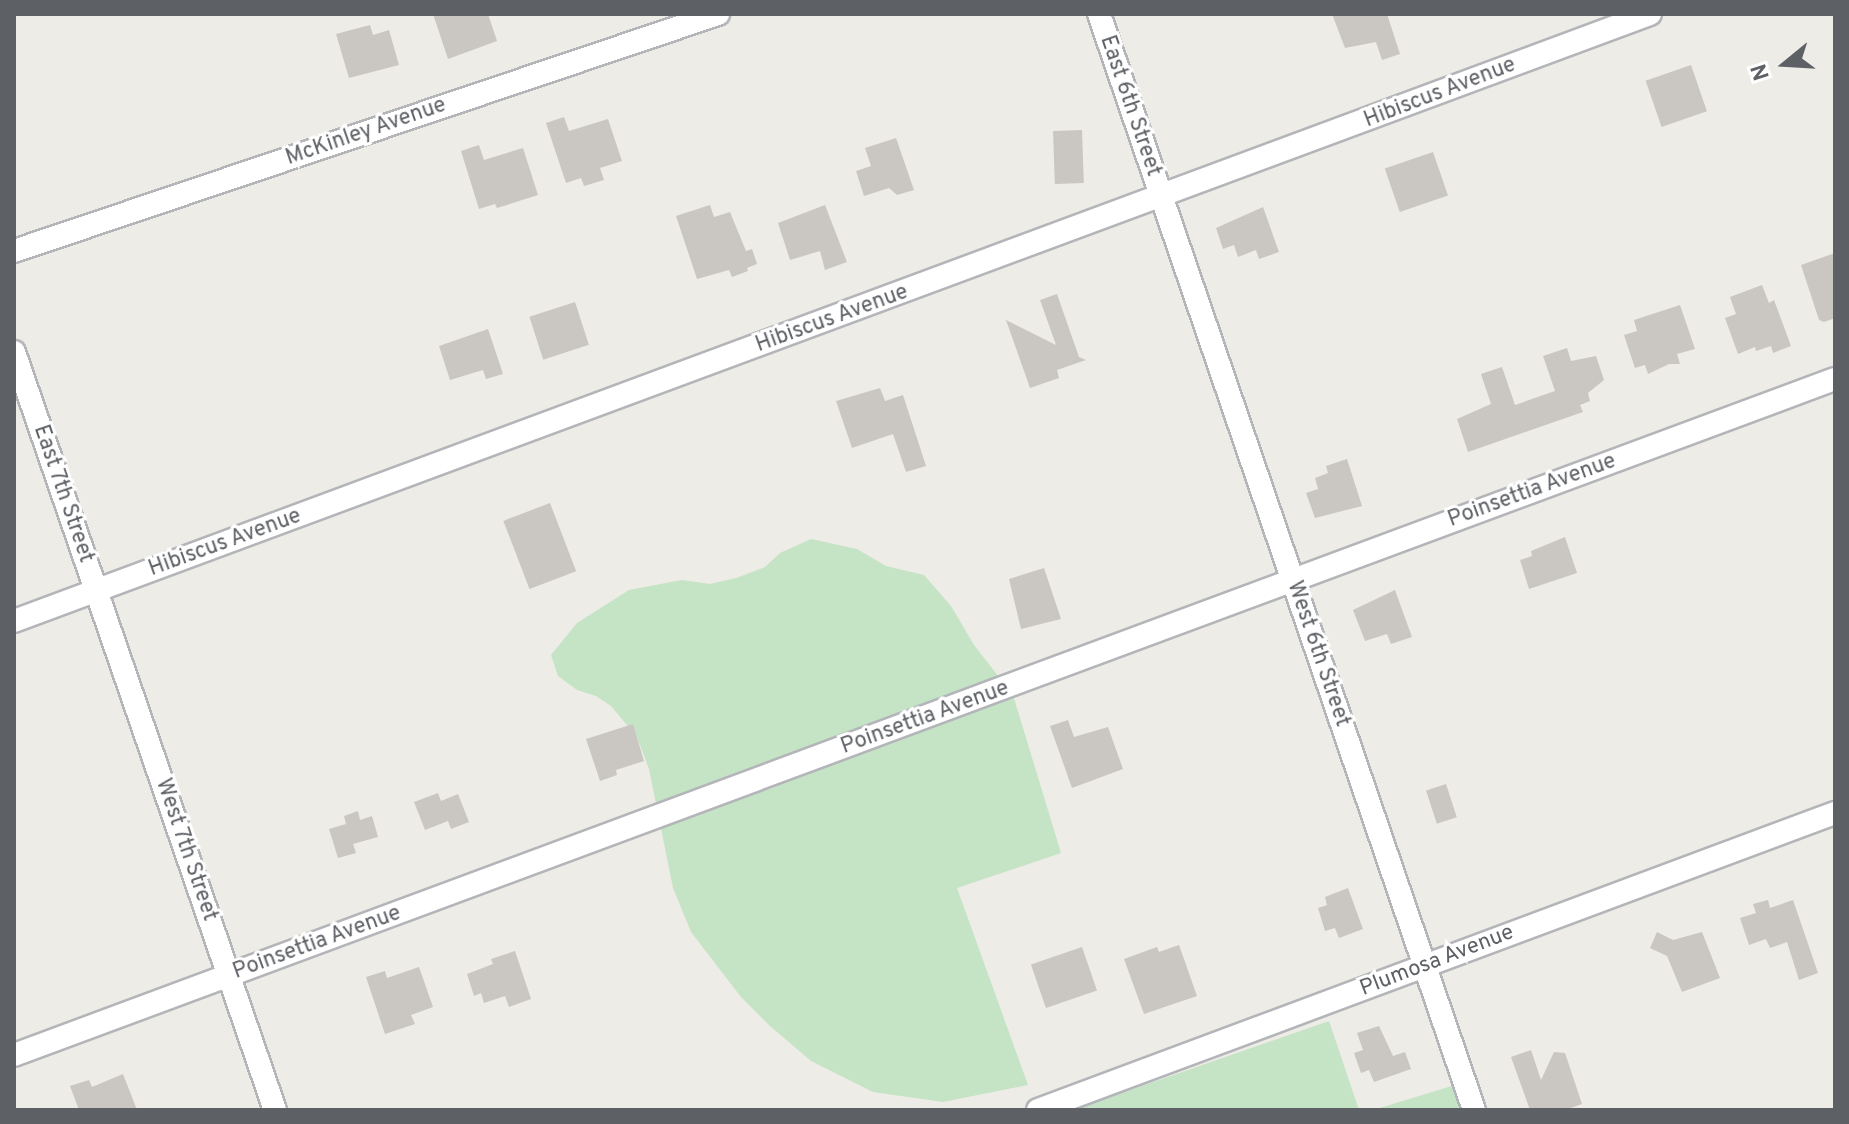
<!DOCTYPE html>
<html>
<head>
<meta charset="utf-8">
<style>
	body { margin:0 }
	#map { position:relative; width:1849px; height:1124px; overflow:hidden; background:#eeece6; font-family:Overpass,sans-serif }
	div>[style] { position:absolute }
	.green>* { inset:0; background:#c5e3c5 }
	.building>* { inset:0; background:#cac7c2; transform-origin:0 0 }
	.roads { filter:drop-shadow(2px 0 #b3b5b9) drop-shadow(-2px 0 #b3b5b9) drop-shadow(0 2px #b3b5b9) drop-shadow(0 -2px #b3b5b9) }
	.minor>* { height:22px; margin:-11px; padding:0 11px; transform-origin:11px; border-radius:11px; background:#fff }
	span { translate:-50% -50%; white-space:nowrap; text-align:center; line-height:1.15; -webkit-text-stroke:6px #fff; paint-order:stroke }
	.street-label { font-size:22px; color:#5d6065 }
	.frame { position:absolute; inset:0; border:16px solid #5d6065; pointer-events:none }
	.north { position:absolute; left:1745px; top:24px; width:80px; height:80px; -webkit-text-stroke:6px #fff; paint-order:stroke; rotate:252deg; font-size:22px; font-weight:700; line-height:32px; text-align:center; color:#5d6065 }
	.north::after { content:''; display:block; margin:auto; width:28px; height:36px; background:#5d6065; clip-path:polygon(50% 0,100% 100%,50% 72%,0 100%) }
</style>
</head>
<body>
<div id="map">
	<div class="green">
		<div style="clip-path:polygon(811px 539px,857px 549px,886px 566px,924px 575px,951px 606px,974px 645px,1013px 695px,1061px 853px,957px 888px,1028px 1085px,943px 1102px,873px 1092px,811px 1061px,770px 1026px,741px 997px,691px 932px,673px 888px,649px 769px,637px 737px,611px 706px,596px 696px,577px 690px,558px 676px,551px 655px,577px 623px,629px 590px,682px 580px,710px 584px,736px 578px,765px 567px,780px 553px)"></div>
		<div style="clip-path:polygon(1329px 1021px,1359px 1110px,1073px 1110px)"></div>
		<div style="clip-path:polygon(1455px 1085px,1463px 1110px,1373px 1110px)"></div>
	</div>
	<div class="building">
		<div style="clip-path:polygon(433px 14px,488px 14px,497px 41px,448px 59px)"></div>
		<div style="clip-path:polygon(1332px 14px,1387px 14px,1400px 54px,1382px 60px,1376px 42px,1345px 48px)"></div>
		<div style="clip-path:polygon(370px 25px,373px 35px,389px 30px,399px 65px,349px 78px,336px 34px)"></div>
		<div style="left:1691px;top:65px;width:49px;height:48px;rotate:71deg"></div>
		<div style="clip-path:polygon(564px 117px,569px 131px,608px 119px,622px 161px,600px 168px,604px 180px,584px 186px,581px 178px,566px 183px,546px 123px)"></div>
		<div style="left:1082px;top:130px;width:53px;height:29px;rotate:88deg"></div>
		<div style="clip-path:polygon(896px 138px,914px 190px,897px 195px,889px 188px,864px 196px,856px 171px,871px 166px,865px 148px)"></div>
		<div style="clip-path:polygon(479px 145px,484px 160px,523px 148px,538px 195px,497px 208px,495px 204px,479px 209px,461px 151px)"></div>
		<div style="left:1433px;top:152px;width:46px;height:51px;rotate:71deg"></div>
		<div style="clip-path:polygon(710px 205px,714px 217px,730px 212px,746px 251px,752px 249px,757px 264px,747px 268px,748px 271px,732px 277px,729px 270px,697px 279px,676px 216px)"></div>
		<div style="clip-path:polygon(825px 205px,847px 262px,825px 270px,820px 251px,790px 260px,778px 223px)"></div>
		<div style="clip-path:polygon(1263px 207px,1279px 252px,1259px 259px,1256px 250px,1238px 257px,1234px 245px,1223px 249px,1216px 228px)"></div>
		<div style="clip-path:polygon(1835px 253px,1835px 318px,1824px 322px,1819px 320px,1801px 265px)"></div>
		<div style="clip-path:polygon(1762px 285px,1769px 303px,1774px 300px,1791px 346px,1773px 353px,1771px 346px,1756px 351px,1755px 347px,1738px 354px,1725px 318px,1736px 314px,1730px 297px)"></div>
		<div style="clip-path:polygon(1057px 294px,1079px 357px,1086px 360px,1057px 370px,1059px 378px,1030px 388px,1006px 320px,1056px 345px,1040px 300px)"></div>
		<div style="left:575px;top:302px;width:45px;height:48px;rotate:72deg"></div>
		<div style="clip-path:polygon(1680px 305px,1695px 349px,1677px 354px,1680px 364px,1669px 364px,1648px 374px,1645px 365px,1635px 368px,1624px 335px,1637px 331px,1634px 320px)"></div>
		<div style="clip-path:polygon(488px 329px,503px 374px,486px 379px,483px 370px,450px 380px,439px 346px)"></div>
		<div style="clip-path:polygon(1567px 348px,1571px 361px,1596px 356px,1604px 380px,1588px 393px,1590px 401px,1580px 405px,1583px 412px,1468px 452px,1457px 419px,1491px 404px,1481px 374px,1502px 367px,1515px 405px,1555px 391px,1543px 356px)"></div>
		<div style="clip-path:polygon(880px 388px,885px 401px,903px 395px,926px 466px,906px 472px,893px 434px,852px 448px,836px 401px)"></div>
		<div style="clip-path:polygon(1347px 459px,1362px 506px,1315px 518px,1306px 493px,1318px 489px,1315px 478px,1328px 473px,1326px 466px)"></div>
		<div style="left:550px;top:503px;width:73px;height:50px;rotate:69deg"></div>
		<div style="clip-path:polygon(1565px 537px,1577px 573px,1529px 589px,1520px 560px,1532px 556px,1531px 551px)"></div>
		<div style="clip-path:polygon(1044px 568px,1061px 619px,1021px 629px,1009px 579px)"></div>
		<div style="clip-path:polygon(1395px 590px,1412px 637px,1391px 644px,1387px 634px,1365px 641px,1353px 610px)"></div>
		<div style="clip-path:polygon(1068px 720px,1074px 737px,1108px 727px,1123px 769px,1072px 788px,1050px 726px)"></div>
		<div style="clip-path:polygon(633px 724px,644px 761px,616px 770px,617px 775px,600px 781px,586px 739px)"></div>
		<div style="left:1446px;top:784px;width:35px;height:21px;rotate:72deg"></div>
		<div style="clip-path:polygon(438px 793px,441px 801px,458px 794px,469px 822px,451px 829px,448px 821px,425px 830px,414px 802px)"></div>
		<div style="clip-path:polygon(358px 811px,360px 820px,372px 816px,378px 837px,353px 844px,356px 853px,338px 858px,329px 829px,346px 824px,344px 816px)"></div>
		<div style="clip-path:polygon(1348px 888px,1363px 929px,1339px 938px,1335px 928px,1325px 931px,1318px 908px,1327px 905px,1325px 897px)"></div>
		<div style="clip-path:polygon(1768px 900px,1770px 908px,1793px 900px,1818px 973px,1799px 980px,1787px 942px,1770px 948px,1766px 939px,1749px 945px,1740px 918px,1756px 913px,1753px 904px)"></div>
		<div style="clip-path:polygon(1657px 932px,1673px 940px,1702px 932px,1720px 978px,1682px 992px,1667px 956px,1650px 948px)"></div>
		<div style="clip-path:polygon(1179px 945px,1197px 996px,1144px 1014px,1124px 959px,1157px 947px,1159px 952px)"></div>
		<div style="left:1082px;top:947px;width:46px;height:54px;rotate:71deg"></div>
		<div style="clip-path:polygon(515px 951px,531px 999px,509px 1007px,505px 996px,484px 1003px,481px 993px,474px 996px,467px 974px,493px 964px,491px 959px)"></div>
		<div style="clip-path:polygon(419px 967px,433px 1007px,411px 1015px,415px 1024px,385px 1034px,366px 977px,385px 971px,387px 978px)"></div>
		<div style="clip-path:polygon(1379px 1026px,1393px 1056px,1405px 1052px,1411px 1069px,1374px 1082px,1369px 1070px,1361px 1073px,1354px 1053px,1363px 1050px,1357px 1033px)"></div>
		<div style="clip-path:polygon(1531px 1050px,1541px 1080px,1554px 1052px,1565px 1053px,1582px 1104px,1565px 1110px,1530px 1110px,1511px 1057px)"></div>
		<div style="clip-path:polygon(123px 1074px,137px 1110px,79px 1110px,70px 1086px,89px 1080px,92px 1087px)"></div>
	</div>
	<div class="roads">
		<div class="minor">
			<div style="left:1099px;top:14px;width:1158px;rotate:71.11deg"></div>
			<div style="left:14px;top:251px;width:743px;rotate:-18.61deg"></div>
			<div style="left:14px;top:352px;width:802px;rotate:71deg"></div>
			<div style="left:14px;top:621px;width:1745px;rotate:-20.36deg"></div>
			<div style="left:14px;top:1055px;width:1942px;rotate:-20.37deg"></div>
			<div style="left:1038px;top:1110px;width:851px;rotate:-20.44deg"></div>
		</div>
	</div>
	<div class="street-label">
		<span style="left:1440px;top:93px;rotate:-21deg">Hibiscus Avenue</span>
		<span style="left:1130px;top:106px;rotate:71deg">East 6th Street</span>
		<span style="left:366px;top:132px;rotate:-19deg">McKinley Avenue</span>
		<span style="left:832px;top:319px;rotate:-20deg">Hibiscus Avenue</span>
		<span style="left:1532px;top:491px;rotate:-20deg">Poinsettia Avenue</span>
		<span style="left:63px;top:494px;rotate:71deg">East 7th Street</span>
		<span style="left:225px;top:543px;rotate:-20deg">Hibiscus Avenue</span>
		<span style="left:1318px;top:654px;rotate:71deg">West 6th Street</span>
		<span style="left:925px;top:718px;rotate:-20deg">Poinsettia Avenue</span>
		<span style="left:186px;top:850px;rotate:71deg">West 7th Street</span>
		<span style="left:317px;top:943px;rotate:-20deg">Poinsettia Avenue</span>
		<span style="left:1437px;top:961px;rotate:-21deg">Plumosa Avenue</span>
	</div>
	<div class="frame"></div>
	<div class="north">N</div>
</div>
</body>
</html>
